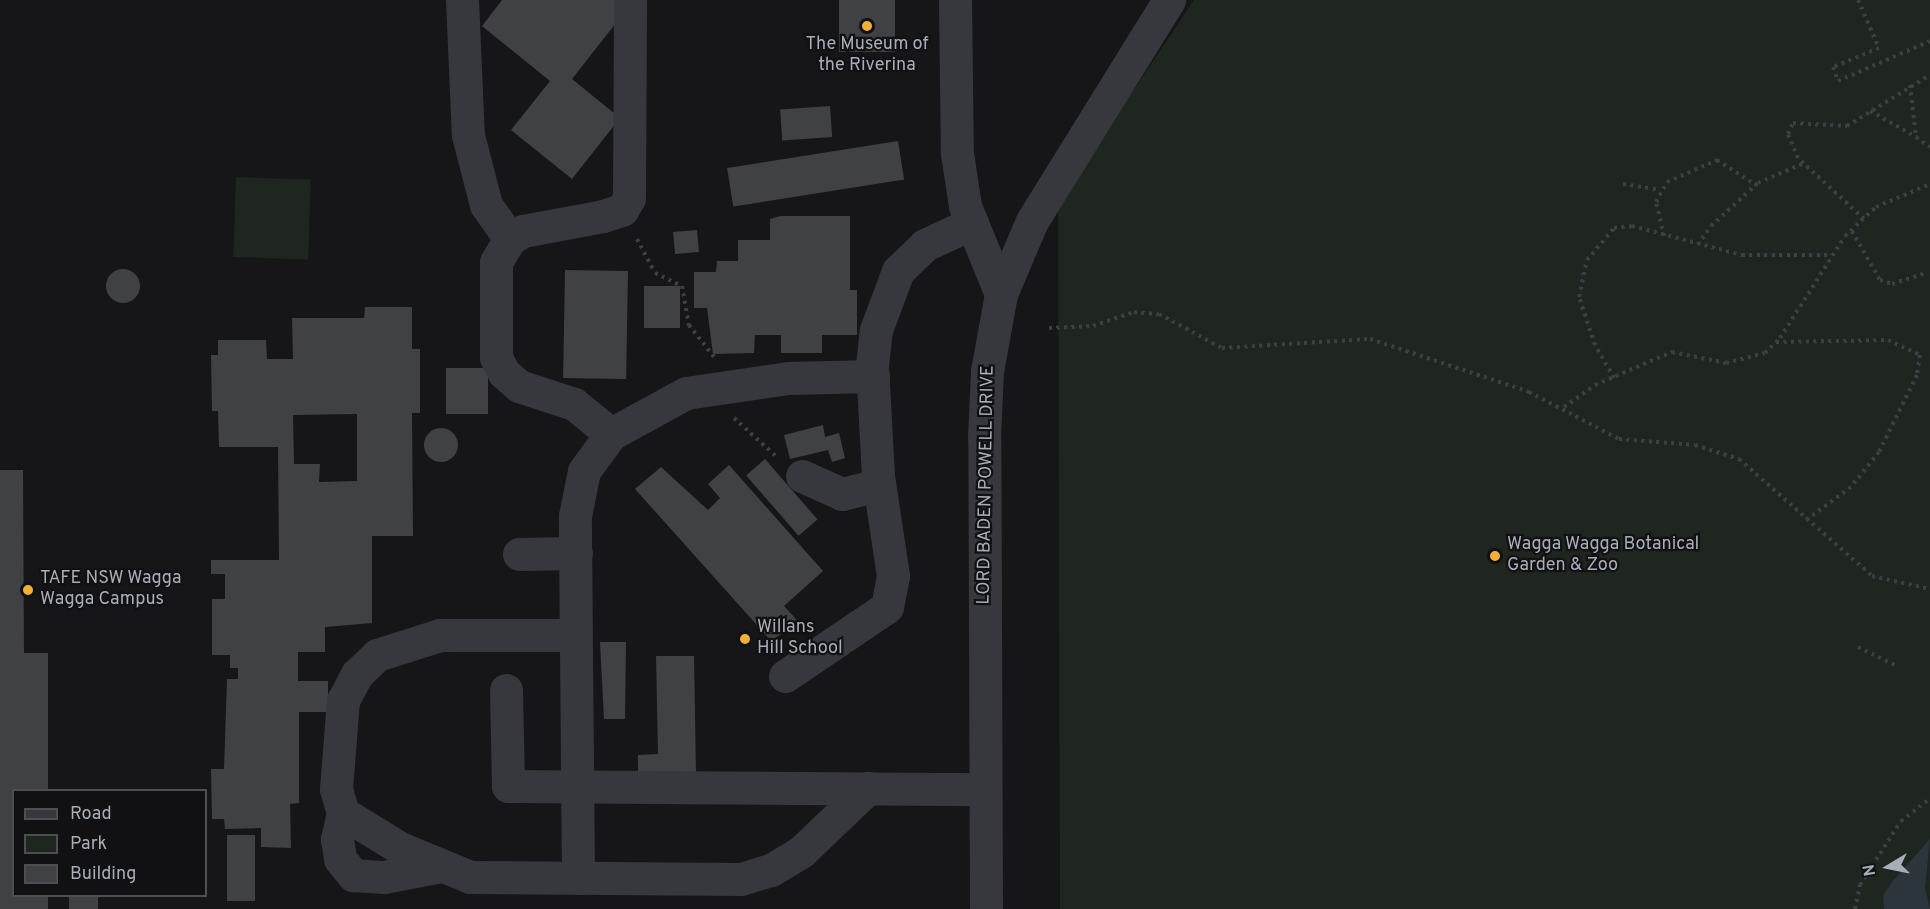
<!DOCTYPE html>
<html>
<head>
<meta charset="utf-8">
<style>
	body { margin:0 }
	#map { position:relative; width:1930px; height:909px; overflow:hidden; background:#161618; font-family:Overpass,sans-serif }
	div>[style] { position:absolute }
	.green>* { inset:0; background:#1e261f; transform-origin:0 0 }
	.water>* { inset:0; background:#2c353c }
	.building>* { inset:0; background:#404145; transform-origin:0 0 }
	.round { border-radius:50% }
	.path>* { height:4px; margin-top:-2px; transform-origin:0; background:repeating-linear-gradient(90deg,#3d3f44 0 3px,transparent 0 7.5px) }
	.minor>* { height:33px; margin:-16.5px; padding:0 16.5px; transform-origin:16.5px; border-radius:16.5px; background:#37383d }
	.dots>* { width:16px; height:16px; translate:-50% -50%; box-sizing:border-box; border:3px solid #111113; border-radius:50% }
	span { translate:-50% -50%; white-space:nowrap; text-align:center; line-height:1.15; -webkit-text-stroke:4.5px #111113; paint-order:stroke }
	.poi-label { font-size:18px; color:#a8adb8 }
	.left { translate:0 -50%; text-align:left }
	.street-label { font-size:18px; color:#a8adb8 }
	.legend { position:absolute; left:12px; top:789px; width:195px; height:108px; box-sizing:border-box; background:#111113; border:2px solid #4d4f55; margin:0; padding:8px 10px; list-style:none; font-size:18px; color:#a8adb8 }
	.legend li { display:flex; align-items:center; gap:12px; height:30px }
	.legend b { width:30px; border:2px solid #4d4f55 }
	.north { position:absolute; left:1858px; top:837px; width:60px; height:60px; -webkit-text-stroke:4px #111113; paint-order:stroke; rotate:260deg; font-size:16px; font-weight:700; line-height:24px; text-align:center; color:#a8adb8 }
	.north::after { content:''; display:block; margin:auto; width:21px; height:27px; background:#a8adb8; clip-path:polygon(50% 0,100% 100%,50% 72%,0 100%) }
</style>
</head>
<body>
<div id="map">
	<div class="green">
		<div style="clip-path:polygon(1194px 0,1930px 0,1930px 909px,1060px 909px,1058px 203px)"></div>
		<div style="left:236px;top:177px;width:75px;height:80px;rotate:2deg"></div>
	</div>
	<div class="water">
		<div style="clip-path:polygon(1930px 839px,1925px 888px,1930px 909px,1884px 909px,1883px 896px,1892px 882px)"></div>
	</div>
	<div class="building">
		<div style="clip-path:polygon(502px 0,616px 0,627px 9px,572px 79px,620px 118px,572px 179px,511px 130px,550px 81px,482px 26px)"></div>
		<div style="left:839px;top:0;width:56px;height:52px"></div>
		<div style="left:830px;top:106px;width:31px;height:50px;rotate:86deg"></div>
		<div style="left:898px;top:141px;width:39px;height:173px;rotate:81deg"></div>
		<div style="clip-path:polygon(781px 216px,850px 216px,850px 290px,857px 290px,857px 335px,822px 335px,822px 353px,781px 353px,781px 335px,755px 335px,754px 353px,713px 354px,707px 308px,694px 308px,694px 272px,716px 272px,717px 261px,738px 261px,738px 240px,770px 240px,770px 219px)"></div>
		<div style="left:697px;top:230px;width:22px;height:24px;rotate:85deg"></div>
		<div class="round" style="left:106px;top:269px;width:34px;height:34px"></div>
		<div style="left:565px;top:270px;width:63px;height:108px;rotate:1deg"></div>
		<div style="left:644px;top:286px;width:36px;height:42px"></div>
		<div style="clip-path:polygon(evenodd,365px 307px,412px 307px,412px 349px,420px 349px,420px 413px,412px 413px,413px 536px,372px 536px,372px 623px,325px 627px,325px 652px,298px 652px,298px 681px,328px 681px,328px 712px,299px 712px,299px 803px,290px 804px,291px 848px,261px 847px,261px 828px,225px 829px,224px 819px,212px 819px,211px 769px,224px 769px,227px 679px,238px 679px,238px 668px,230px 668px,230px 655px,212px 655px,212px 599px,225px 599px,225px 574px,211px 574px,211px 560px,279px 560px,278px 447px,219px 447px,218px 411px,212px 411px,211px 355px,218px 355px,218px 340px,266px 340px,267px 359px,293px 359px,292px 318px,364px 318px,365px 307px,357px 414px,357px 481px,319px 482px,320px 464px,294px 464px,293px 415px,357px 414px)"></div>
		<div style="left:446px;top:368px;width:42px;height:46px"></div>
		<div style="clip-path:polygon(823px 425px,825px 437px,839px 433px,845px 458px,832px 462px,828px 450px,790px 459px,784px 435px)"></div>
		<div class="round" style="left:424px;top:428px;width:34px;height:34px"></div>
		<div style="left:765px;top:459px;width:80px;height:25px;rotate:49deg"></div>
		<div style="clip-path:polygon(729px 465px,823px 571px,784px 606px,797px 620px,772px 642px,635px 489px,661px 467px,708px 510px,720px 498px,708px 484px)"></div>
		<div style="clip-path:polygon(0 470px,23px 470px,24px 653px,48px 653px,48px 790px,14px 790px,14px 896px,48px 896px,48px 909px,0 909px)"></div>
		<div style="clip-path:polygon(600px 642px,626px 642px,625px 719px,604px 719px)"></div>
		<div style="clip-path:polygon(656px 656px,694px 656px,696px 772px,638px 775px,638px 755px,658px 754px)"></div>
		<div style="left:227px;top:835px;width:28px;height:66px"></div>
		<div style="left:69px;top:896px;width:29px;height:13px"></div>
	</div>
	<div class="path">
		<div style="left:1858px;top:0;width:52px;rotate:66.4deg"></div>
		<div style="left:1879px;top:48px;width:50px;rotate:157.6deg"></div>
		<div style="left:1833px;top:67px;width:15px;rotate:70deg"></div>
		<div style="left:1838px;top:81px;width:100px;rotate:-23.5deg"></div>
		<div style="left:1910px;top:85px;width:52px;rotate:83.4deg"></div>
		<div style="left:1916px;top:137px;width:17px;rotate:36deg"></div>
		<div style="left:1870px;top:111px;width:53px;rotate:29.5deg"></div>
		<div style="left:1623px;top:184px;width:36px;rotate:9deg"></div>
		<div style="left:1864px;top:219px;width:90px;rotate:-137.3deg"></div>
		<div style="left:1798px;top:158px;width:26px;rotate:-113deg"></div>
		<div style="left:1788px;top:134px;width:12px;rotate:-66deg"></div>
		<div style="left:1793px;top:123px;width:54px;rotate:3.2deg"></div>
		<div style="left:1847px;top:126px;width:97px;rotate:-31.6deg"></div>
		<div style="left:1852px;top:231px;width:56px;rotate:60.3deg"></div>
		<div style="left:1880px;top:280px;width:13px;rotate:18deg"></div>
		<div style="left:1892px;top:284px;width:35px;rotate:-18deg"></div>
		<div style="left:1664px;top:236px;width:35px;rotate:-103deg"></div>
		<div style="left:1656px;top:202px;width:23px;rotate:-61deg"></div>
		<div style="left:1667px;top:182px;width:55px;rotate:-23.7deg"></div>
		<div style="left:1717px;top:160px;width:46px;rotate:32.7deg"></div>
		<div style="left:637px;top:239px;width:38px;rotate:62deg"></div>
		<div style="left:655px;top:273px;width:30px;rotate:26deg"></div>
		<div style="left:682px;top:286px;width:40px;rotate:80deg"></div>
		<div style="left:689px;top:325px;width:41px;rotate:52deg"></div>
		<div style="left:1698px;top:245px;width:23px;rotate:-56deg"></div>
		<div style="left:1711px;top:226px;width:64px;rotate:-42.5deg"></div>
		<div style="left:1758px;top:183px;width:50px;rotate:-23.5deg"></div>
		<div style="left:1049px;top:328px;width:44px;rotate:-2.6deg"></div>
		<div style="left:1093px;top:326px;width:43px;rotate:-18.9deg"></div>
		<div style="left:1134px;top:312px;width:25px;rotate:5deg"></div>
		<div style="left:1159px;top:314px;width:72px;rotate:28.4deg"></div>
		<div style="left:1222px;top:348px;width:148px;rotate:-3.5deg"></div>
		<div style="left:1370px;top:339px;width:168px;rotate:18.4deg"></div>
		<div style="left:1529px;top:392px;width:102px;rotate:27.6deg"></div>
		<div style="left:1619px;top:439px;width:76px;rotate:4.5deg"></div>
		<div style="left:1695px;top:445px;width:46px;rotate:17.7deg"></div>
		<div style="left:1739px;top:459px;width:177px;rotate:41.3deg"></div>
		<div style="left:1872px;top:576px;width:59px;rotate:12.6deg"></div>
		<div style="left:1776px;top:342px;width:112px;rotate:-1deg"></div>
		<div style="left:1888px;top:340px;width:35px;rotate:25deg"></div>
		<div style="left:1920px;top:355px;width:20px;rotate:99deg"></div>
		<div style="left:1917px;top:375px;width:86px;rotate:116.3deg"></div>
		<div style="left:1879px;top:452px;width:45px;rotate:128.7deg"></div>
		<div style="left:1851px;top:487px;width:56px;rotate:143.7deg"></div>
		<div style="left:1614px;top:378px;width:38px;rotate:-120deg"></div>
		<div style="left:1595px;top:345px;width:51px;rotate:-108.4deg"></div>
		<div style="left:1579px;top:297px;width:38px;rotate:-78deg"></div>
		<div style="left:1587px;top:260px;width:42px;rotate:-49.8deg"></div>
		<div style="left:1614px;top:228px;width:18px;rotate:-6deg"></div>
		<div style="left:1632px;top:226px;width:114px;rotate:14.8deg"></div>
		<div style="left:1742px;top:255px;width:88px"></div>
		<div style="left:1564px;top:407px;width:38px;rotate:-35deg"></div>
		<div style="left:1595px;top:385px;width:84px;rotate:-23.2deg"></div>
		<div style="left:1672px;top:352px;width:55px;rotate:11.5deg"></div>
		<div style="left:1726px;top:363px;width:40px;rotate:-14.4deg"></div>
		<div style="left:1765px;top:353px;width:21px;rotate:-45deg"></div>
		<div style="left:1780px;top:338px;width:121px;rotate:-57.5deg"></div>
		<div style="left:1845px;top:236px;width:42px;rotate:-43.1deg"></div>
		<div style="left:1876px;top:207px;width:59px;rotate:-23.1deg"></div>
		<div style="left:734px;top:418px;width:58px;rotate:42.2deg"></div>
		<div style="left:1858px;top:647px;width:43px;rotate:26deg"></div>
		<div style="left:1855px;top:909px;width:25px;rotate:-78deg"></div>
		<div style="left:1860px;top:885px;width:76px;rotate:-57.4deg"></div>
		<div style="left:1901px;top:821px;width:37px;rotate:-38deg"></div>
	</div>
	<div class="minor">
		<div style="left:462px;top:0;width:135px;rotate:87.5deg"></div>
		<div style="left:468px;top:135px;width:72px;rotate:75.6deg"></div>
		<div style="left:486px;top:205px;width:42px;rotate:54.8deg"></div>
		<div style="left:955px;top:0;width:153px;rotate:89.3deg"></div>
		<div style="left:957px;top:153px;width:54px;rotate:81.4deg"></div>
		<div style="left:965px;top:206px;width:95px;rotate:67.8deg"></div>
		<div style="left:611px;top:434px;width:48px;rotate:-141deg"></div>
		<div style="left:574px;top:404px;width:58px;rotate:-161.9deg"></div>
		<div style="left:519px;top:386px;width:20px;rotate:-139deg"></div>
		<div style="left:504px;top:373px;width:18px;rotate:-117deg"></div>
		<div style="left:496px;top:357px;width:95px;rotate:-90deg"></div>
		<div style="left:496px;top:262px;width:27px;rotate:-59deg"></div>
		<div style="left:510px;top:239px;width:15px;rotate:-32deg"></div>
		<div style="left:523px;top:231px;width:81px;rotate:-10.6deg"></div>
		<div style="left:603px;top:216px;width:20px;rotate:-18deg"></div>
		<div style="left:622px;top:210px;width:14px;rotate:-60deg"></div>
		<div style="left:629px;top:198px;width:198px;rotate:-89.7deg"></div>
		<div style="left:802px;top:476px;width:44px;rotate:24.2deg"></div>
		<div style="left:842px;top:494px;width:38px;rotate:-14deg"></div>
		<div style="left:519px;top:554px;width:57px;rotate:-1deg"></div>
		<div style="left:576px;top:635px;width:136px;rotate:180deg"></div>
		<div style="left:440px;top:635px;width:66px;rotate:162.4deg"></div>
		<div style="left:377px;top:655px;width:28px;rotate:136deg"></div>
		<div style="left:357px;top:674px;width:30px;rotate:118deg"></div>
		<div style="left:343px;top:700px;width:89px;rotate:94.5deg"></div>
		<div style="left:336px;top:789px;width:25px;rotate:74deg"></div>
		<div style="left:343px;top:813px;width:67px;rotate:31.6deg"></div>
		<div style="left:400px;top:848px;width:76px;rotate:22.5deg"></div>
		<div style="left:470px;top:877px;width:271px;rotate:0.4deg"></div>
		<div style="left:741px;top:879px;width:31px;rotate:-17deg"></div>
		<div style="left:771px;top:870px;width:35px;rotate:-31deg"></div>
		<div style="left:801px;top:852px;width:93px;rotate:-43.7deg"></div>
		<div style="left:785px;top:676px;width:123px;rotate:-34.1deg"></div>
		<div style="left:887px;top:607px;width:32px;rotate:-79deg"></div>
		<div style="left:893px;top:576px;width:101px;rotate:-98.5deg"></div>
		<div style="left:878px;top:476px;width:110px;rotate:-93.1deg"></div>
		<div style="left:872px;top:366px;width:36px;rotate:-84deg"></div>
		<div style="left:876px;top:330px;width:63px;rotate:-69.6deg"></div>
		<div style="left:898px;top:271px;width:37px;rotate:-44deg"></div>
		<div style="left:925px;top:245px;width:52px;rotate:-25.1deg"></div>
		<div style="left:506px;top:690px;width:96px;rotate:88.8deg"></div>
		<div style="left:508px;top:786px;width:477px;rotate:0.4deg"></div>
		<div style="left:343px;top:813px;width:27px;rotate:103deg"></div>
		<div style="left:337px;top:839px;width:20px;rotate:81deg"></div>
		<div style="left:340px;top:859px;width:21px;rotate:51deg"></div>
		<div style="left:353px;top:875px;width:31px;rotate:4deg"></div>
		<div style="left:384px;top:877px;width:58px;rotate:-10.9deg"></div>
		<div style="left:578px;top:878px;width:362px;rotate:-90.5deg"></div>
		<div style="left:575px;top:516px;width:46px;rotate:-78.7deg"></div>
		<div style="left:584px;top:471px;width:46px;rotate:-53.9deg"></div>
		<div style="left:611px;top:434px;width:85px;rotate:-28.7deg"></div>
		<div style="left:686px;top:393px;width:103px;rotate:-8.4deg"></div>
		<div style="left:788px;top:378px;width:85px;rotate:-1.3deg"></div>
		<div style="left:986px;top:909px;width:472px;rotate:-90.2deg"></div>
		<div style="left:984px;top:437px;width:66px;rotate:-87.4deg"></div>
		<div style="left:987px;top:371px;width:78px;rotate:-79.7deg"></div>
		<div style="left:1001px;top:294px;width:79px;rotate:-67deg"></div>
		<div style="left:1032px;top:221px;width:260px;rotate:-58.2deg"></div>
	</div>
	<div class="dots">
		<div style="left:867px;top:26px;background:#f2b134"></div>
		<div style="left:1495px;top:556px;background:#f2b134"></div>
		<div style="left:28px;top:590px;background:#f2b134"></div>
		<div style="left:745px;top:639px;background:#f2b134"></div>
	</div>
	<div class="poi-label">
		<span style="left:867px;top:56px">The Museum of<br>the Riverina</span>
		<span class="left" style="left:1507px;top:556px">Wagga Wagga Botanical<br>Garden &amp; Zoo</span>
		<span class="left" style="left:40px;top:590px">TAFE NSW Wagga<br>Wagga Campus</span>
		<span class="left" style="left:757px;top:639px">Willans<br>Hill School</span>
	</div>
	<div class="street-label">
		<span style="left:987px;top:485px;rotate:-89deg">LORD BADEN POWELL DRIVE</span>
	</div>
	<ul class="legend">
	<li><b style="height:8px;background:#37383d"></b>Road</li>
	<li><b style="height:16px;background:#1e261f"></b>Park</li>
	<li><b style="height:16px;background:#404145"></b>Building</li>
	</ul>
	<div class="north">N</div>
</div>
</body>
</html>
